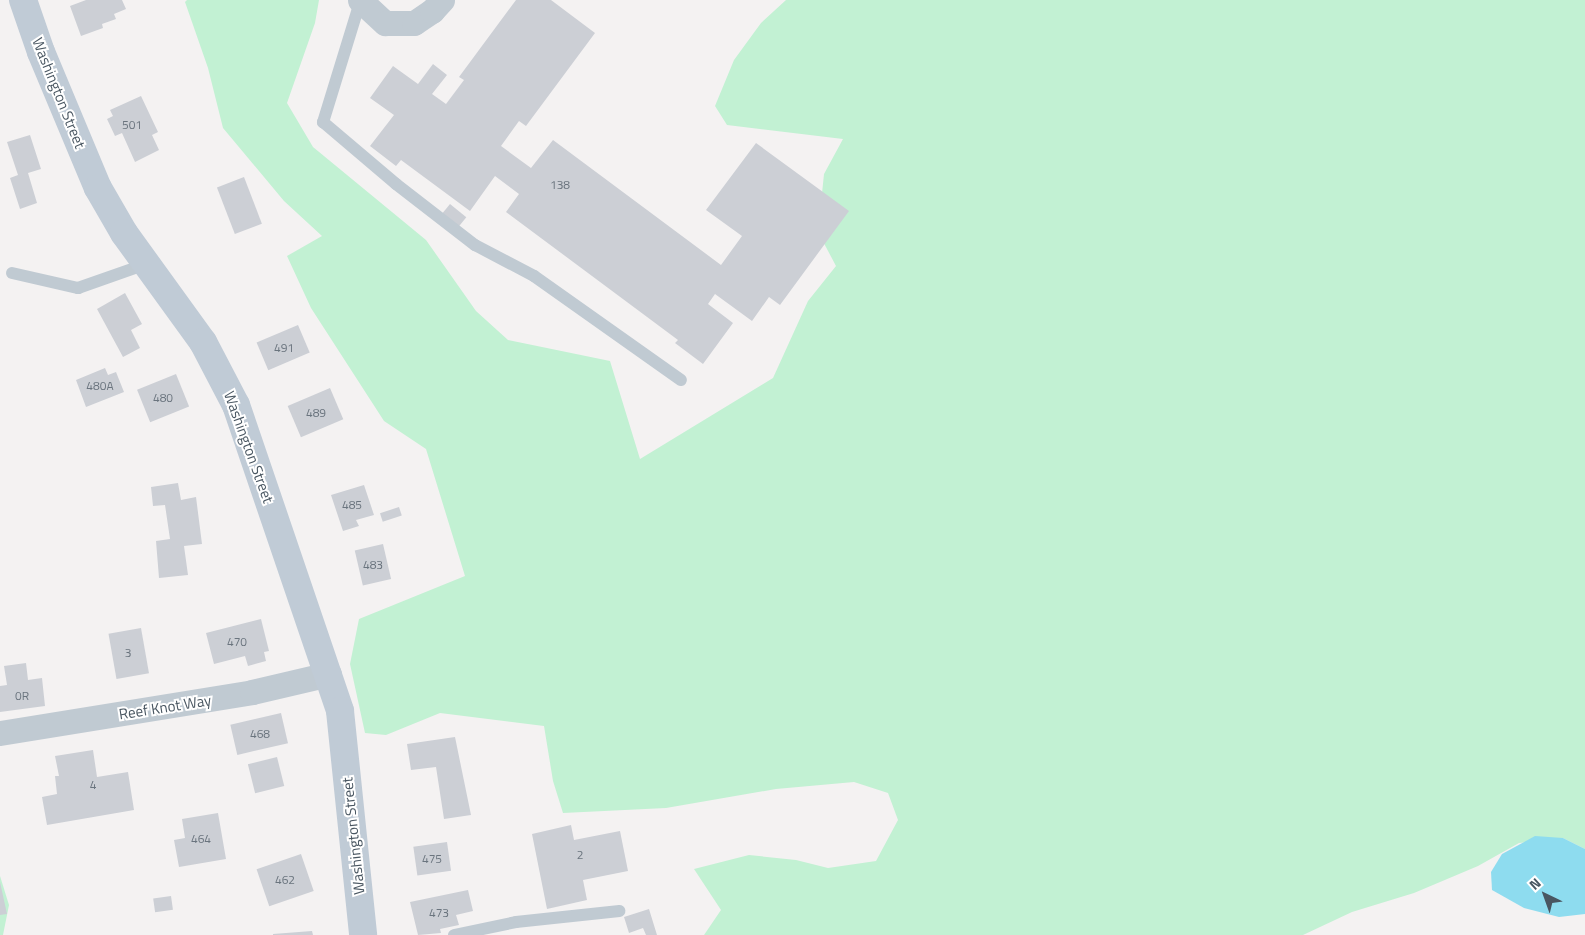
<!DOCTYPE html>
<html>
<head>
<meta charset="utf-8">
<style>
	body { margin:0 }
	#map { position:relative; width:1585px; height:935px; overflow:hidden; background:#f4f2f2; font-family:"Titillium Web",sans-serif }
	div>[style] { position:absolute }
	.green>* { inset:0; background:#c2f1d3 }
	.water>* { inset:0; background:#8edcef }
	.building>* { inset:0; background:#cccfd5; transform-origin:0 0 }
	.service>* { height:12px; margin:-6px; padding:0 6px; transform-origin:6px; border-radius:6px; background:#c0cad2 }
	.minor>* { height:25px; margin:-12.5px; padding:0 12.5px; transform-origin:12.5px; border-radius:12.5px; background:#c0cad2 }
	.secondary>* { height:28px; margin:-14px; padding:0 14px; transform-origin:14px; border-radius:14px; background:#c0cbd6 }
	span { translate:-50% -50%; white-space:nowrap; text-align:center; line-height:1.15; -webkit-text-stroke:4px #fff; paint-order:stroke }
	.number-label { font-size:12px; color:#6a747e }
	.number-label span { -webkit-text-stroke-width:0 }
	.street-label { font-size:15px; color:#495661 }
	.north { position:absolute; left:1520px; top:870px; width:50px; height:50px; -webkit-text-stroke:4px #fff; paint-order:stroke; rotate:318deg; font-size:14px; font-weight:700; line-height:20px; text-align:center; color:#495661 }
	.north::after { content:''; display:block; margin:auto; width:18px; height:22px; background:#495661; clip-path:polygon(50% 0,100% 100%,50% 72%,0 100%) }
</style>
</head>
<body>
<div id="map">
	<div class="green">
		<div style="clip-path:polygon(187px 0,319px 0,315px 23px,287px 103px,313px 147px,426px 240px,476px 311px,508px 340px,610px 361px,640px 459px,773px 378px,808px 301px,836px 266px,818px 232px,824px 174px,843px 139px,727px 125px,715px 106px,734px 60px,761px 23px,786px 0,1585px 0,1585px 849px,1563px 838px,1519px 843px,1478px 866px,1414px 893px,1352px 912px,1303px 935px,704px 935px,721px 910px,694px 869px,749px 855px,796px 860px,828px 868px,876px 861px,898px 820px,888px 793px,854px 782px,776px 789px,666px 808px,563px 813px,553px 781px,544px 726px,440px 713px,386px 735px,365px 733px,350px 664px,359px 619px,465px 576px,426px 449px,384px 421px,311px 308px,287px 256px,322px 236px,284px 201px,223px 128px,208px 68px,185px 2px)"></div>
		<div style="clip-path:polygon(0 876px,9px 905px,3px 935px,0 935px)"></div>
	</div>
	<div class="water">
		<div style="clip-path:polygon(1535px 836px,1563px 838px,1585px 849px,1585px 914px,1559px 917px,1524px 908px,1492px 890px,1491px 872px,1502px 854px)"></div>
	</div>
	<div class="building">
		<div style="clip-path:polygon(86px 0,122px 0,126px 9px,114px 14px,116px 19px,102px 24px,103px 28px,81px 36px,70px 6px)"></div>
		<div style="clip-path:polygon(516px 0,551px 0,595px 33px,526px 126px,519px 121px,501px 146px,531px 168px,553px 140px,721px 265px,742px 236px,706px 210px,756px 143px,849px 211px,780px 305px,769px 297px,752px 321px,715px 294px,708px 304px,733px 323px,703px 364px,675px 343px,678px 340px,506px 212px,519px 194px,495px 176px,470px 211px,401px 160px,396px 166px,370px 146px,394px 115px,370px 98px,393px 66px,418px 84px,433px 64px,447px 75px,432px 94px,446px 104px,464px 80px,459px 77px)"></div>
		<div style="clip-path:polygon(141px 96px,158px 132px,152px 135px,159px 150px,135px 162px,122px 133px,115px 136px,107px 119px,113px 116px,110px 110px)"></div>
		<div style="clip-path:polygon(30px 135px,41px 169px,28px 173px,37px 203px,20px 209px,10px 178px,18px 175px,7px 142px)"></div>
		<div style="left:244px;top:177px;width:50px;height:29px;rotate:69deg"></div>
		<div style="left:450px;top:204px;width:21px;height:12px;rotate:39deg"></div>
		<div style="clip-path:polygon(125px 293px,142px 324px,131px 330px,140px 348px,123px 357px,97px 309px)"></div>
		<div style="left:298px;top:325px;width:30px;height:45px;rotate:67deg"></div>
		<div style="clip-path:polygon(105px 368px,108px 375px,116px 372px,124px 392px,86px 407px,76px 380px)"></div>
		<div style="left:176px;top:374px;width:35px;height:42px;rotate:68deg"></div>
		<div style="left:330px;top:388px;width:34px;height:46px;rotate:67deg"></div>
		<div style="clip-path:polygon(178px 483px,181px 500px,196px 497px,202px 544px,184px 546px,188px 575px,159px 578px,156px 541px,170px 539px,165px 505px,153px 506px,151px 487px)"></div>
		<div style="clip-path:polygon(364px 485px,374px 515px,356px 520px,359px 526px,343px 531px,331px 495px)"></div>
		<div style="left:399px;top:507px;width:9px;height:20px;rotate:72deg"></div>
		<div style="left:383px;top:544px;width:36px;height:29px;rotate:77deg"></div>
		<div style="clip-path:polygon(261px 619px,269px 651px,264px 652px,266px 661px,248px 666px,245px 656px,214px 664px,206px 633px)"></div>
		<div style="left:141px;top:628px;width:46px;height:33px;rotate:80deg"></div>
		<div style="clip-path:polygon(26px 663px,28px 680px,42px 678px,45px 706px,0 712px,0 686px,7px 685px,4px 666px)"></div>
		<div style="left:281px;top:713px;width:31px;height:52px;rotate:77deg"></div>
		<div style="clip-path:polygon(455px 737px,471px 815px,444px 819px,436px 767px,411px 770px,407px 744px)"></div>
		<div style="clip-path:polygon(93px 750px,97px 777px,128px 772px,134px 810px,47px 825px,42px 797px,57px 794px,55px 776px,59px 776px,55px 756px)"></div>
		<div style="left:277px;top:757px;width:30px;height:30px;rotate:76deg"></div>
		<div style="clip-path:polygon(218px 813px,226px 859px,179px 867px,174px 840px,185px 838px,182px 819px)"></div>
		<div style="clip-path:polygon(571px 825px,574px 840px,620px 831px,628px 871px,583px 880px,587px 900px,547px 909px,532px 834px)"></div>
		<div style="left:447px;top:842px;width:29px;height:34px;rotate:82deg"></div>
		<div style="left:301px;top:854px;width:39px;height:47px;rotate:71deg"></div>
		<div style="clip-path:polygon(0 882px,7px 914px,0 915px)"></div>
		<div style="clip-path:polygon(468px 890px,473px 911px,456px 915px,459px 925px,440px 929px,441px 933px,418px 935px,410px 902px)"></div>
		<div style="left:171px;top:896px;width:14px;height:18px;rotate:82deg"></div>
		<div style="clip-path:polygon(649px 909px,657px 935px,646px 935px,643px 928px,629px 933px,624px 917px)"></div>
		<div style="clip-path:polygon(312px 931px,313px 935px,273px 935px,273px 934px)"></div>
	</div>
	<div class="service">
		<div style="left:360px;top:2px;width:126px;rotate:107.1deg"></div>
		<div style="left:323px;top:122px;width:96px;rotate:40.3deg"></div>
		<div style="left:396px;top:184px;width:100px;rotate:37.7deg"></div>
		<div style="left:475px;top:245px;width:67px;rotate:27.7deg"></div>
		<div style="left:534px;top:276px;width:180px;rotate:35.3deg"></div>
		<div style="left:12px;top:273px;width:68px;rotate:12.8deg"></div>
		<div style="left:78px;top:288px;width:72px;rotate:-19.4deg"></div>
		<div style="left:454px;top:935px;width:63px;rotate:-11.8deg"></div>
		<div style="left:516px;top:922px;width:104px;rotate:-6.1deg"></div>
	</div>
	<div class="minor">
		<div style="left:360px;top:0;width:34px;rotate:43deg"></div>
		<div style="left:385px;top:23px;width:29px"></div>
		<div style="left:414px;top:23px;width:22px;rotate:-34deg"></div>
		<div style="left:432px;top:11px;width:15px;rotate:-48deg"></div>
		<div style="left:0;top:733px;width:255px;rotate:-9.2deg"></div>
		<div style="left:252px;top:692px;width:79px;rotate:-13.2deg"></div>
	</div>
	<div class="secondary">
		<div style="left:23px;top:0;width:55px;rotate:70.9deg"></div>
		<div style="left:41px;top:52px;width:147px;rotate:67.3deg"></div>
		<div style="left:98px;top:188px;width:52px;rotate:60deg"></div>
		<div style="left:124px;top:233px;width:135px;rotate:54.1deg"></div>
		<div style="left:203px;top:342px;width:71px;rotate:62.4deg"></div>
		<div style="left:236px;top:405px;width:323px;rotate:71.2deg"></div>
		<div style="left:340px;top:711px;width:225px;rotate:84.1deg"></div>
	</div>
	<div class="number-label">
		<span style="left:132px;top:125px">501</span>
		<span style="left:560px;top:185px">138</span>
		<span style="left:284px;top:348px">491</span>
		<span style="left:100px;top:386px">480A</span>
		<span style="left:163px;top:398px">480</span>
		<span style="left:316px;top:413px">489</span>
		<span style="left:352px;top:505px">485</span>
		<span style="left:373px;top:565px">483</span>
		<span style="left:237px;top:642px">470</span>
		<span style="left:128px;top:653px">3</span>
		<span style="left:22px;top:696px">0R</span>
		<span style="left:260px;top:734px">468</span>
		<span style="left:93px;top:785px">4</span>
		<span style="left:201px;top:839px">464</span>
		<span style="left:580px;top:855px">2</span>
		<span style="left:432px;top:859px">475</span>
		<span style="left:285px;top:880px">462</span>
		<span style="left:439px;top:913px">473</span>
	</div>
	<div class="street-label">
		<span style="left:59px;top:93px;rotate:68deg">Washington Street</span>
		<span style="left:249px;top:447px;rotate:70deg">Washington Street</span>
		<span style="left:165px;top:707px;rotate:-9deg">Reef Knot Way</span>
		<span style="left:353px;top:836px;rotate:-96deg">Washington Street</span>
	</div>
	<div class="north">N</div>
</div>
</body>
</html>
